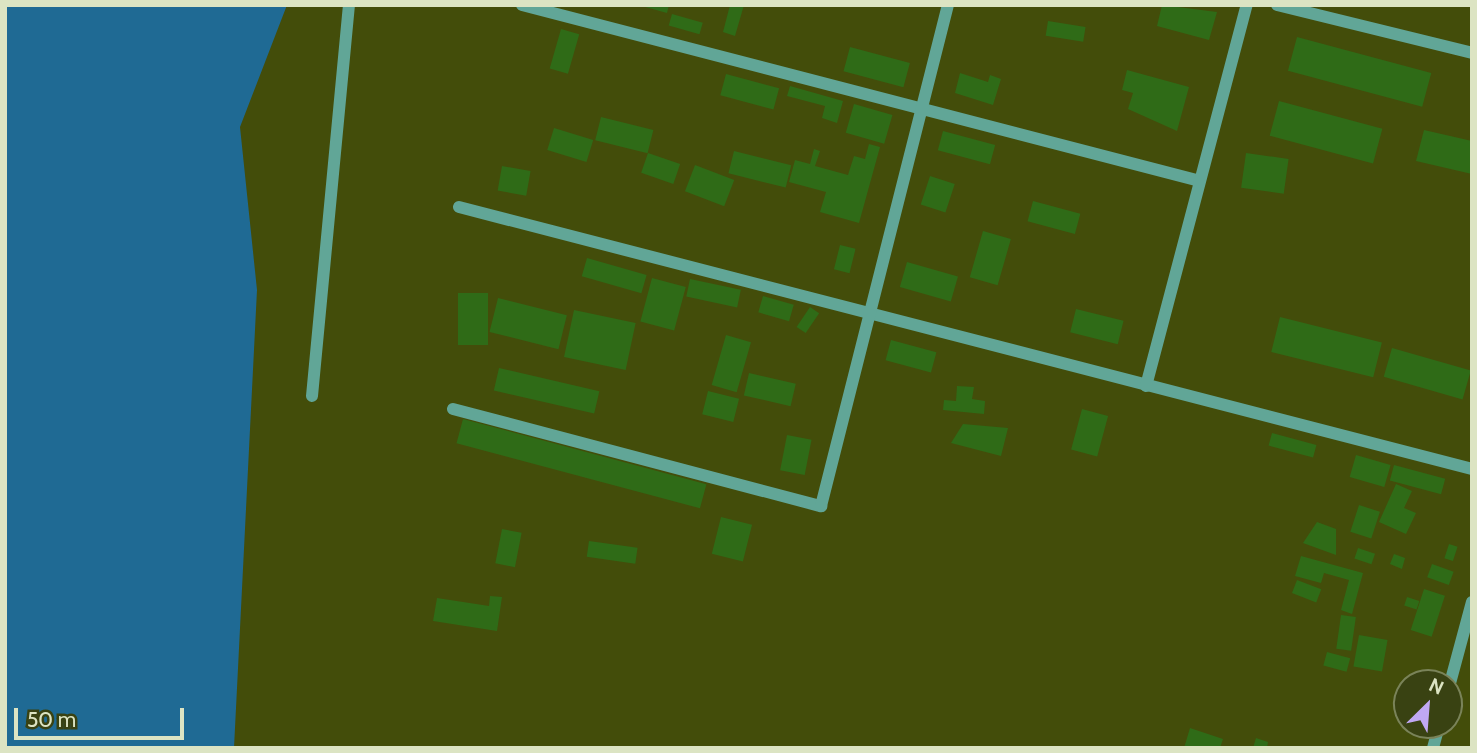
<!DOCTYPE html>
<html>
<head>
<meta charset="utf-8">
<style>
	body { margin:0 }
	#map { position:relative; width:1477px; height:753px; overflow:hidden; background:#434d0a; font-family:Cabin,sans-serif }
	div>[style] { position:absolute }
	.water>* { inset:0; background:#1f6a94 }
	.building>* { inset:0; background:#2f6b17; transform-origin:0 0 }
	.minor>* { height:12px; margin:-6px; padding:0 6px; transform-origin:6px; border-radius:6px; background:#61a697 }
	span { translate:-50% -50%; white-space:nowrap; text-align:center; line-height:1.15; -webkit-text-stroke:5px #394212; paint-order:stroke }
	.frame { position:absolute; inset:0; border:7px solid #dce4c3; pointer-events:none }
	.north { position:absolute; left:1393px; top:669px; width:70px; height:70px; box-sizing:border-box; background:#394212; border:2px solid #7a8359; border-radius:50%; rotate:25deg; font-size:19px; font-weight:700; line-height:28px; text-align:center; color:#dce4c3 }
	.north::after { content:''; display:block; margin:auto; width:24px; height:32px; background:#c0a8f3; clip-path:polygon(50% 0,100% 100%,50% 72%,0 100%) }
	.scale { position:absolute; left:14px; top:708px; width:170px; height:32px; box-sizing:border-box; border:4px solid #dce4c3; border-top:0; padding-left:9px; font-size:21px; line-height:24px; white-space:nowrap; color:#dce4c3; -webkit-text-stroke:5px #394212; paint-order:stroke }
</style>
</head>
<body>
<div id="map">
	<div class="water">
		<div style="clip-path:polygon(5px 5px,287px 5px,240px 127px,257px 290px,234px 748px,5px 748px)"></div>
	</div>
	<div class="building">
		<div style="clip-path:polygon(638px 5px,669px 5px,667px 13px)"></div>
		<div style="clip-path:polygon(730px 5px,744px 5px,735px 36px,723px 32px)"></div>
		<div style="clip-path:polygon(1162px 5px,1217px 12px,1209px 40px,1157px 26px)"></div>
		<div style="left:672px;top:14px;width:32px;height:12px;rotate:16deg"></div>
		<div style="left:1048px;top:21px;width:38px;height:15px;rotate:9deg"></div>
		<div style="left:561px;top:29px;width:19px;height:41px;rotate:16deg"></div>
		<div style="left:1297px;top:37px;width:139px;height:35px;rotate:15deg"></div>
		<div style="left:850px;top:47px;width:62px;height:25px;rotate:15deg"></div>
		<div style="clip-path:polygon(1127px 70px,1189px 87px,1177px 131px,1128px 109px,1133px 93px,1122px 90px)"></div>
		<div style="clip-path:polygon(960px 73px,988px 82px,990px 75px,1001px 79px,993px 105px,955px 93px)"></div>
		<div style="left:726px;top:74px;width:55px;height:22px;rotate:15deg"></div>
		<div style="clip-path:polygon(790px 86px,843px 101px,837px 123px,822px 118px,825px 106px,787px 96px)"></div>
		<div style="left:1279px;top:101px;width:107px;height:36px;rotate:15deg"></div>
		<div style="left:854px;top:104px;width:40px;height:30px;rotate:16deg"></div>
		<div style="left:601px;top:117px;width:54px;height:24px;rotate:14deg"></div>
		<div style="left:554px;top:128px;width:41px;height:23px;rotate:17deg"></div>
		<div style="clip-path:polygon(1424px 130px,1472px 141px,1472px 174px,1416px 161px)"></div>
		<div style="left:943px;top:131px;width:54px;height:20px;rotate:15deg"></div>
		<div style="clip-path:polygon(869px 144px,880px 147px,859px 223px,820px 212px,826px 192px,789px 182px,795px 160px,810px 164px,814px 149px,820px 151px,815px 166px,848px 175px,854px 156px,865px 159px)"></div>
		<div style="left:734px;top:151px;width:59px;height:23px;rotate:14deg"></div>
		<div style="left:648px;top:153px;width:34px;height:21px;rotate:19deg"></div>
		<div style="left:1246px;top:153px;width:43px;height:35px;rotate:8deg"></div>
		<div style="left:695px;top:165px;width:42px;height:28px;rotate:21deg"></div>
		<div style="left:502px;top:166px;width:29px;height:25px;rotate:10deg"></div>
		<div style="left:930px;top:176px;width:26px;height:30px;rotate:18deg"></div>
		<div style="left:1033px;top:201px;width:49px;height:21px;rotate:15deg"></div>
		<div style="left:983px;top:231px;width:29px;height:48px;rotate:16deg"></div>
		<div style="left:840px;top:245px;width:16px;height:25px;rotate:14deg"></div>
		<div style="left:587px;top:258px;width:62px;height:19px;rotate:16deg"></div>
		<div style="left:907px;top:262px;width:53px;height:26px;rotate:16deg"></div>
		<div style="left:652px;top:278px;width:35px;height:45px;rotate:15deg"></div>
		<div style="left:690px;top:279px;width:52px;height:18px;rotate:12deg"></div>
		<div style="left:458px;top:293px;width:30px;height:52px"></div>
		<div style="left:763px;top:296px;width:32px;height:17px;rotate:16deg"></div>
		<div style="left:498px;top:298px;width:71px;height:35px;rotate:14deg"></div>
		<div style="left:810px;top:307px;width:11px;height:24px;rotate:34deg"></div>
		<div style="left:1076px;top:309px;width:49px;height:24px;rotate:14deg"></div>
		<div style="left:574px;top:310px;width:63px;height:48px;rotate:12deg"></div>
		<div style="left:1280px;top:317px;width:105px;height:36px;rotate:14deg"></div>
		<div style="left:726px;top:335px;width:26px;height:52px;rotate:16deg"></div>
		<div style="left:891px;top:340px;width:47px;height:21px;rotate:15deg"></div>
		<div style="left:1392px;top:348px;width:82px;height:30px;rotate:16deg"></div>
		<div style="left:499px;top:368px;width:103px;height:23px;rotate:13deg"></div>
		<div style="left:749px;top:373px;width:48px;height:23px;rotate:13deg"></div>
		<div style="clip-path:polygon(957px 386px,974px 387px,972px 399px,985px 401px,984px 414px,943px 410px,944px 400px,956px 401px)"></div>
		<div style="left:708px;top:391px;width:32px;height:24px;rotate:14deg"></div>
		<div style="left:1082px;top:409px;width:27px;height:42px;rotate:15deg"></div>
		<div style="left:463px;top:419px;width:252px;height:25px;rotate:15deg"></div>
		<div style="clip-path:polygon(963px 424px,1008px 428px,1001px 456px,951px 443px)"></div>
		<div style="left:1272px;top:433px;width:46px;height:13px;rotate:15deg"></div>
		<div style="left:787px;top:435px;width:25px;height:36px;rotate:11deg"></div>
		<div style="left:1356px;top:455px;width:36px;height:23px;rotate:16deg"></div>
		<div style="left:1394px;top:465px;width:53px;height:16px;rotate:15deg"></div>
		<div style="clip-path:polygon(1396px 484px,1412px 491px,1404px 508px,1416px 513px,1406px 534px,1379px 522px)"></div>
		<div style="left:1359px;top:505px;width:22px;height:28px;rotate:18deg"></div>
		<div style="left:721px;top:517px;width:32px;height:38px;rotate:14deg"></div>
		<div style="clip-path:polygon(1317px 522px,1336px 529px,1336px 555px,1303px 543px)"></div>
		<div style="left:502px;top:529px;width:20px;height:35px;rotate:11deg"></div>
		<div style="left:589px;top:541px;width:49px;height:16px;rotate:8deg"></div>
		<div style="left:1449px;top:544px;width:9px;height:15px;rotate:18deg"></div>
		<div style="left:1358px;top:548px;width:18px;height:11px;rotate:19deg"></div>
		<div style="clip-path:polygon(1394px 554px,1405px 558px,1402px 569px,1390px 564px)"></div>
		<div style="clip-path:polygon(1301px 556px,1363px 573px,1352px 614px,1341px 610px,1349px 580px,1324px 573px,1321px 583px,1295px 576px)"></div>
		<div style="left:1432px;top:564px;width:23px;height:14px;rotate:20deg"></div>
		<div style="left:1297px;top:580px;width:26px;height:14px;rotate:21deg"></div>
		<div style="left:1424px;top:589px;width:22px;height:43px;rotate:18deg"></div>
		<div style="clip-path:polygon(490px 596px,502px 597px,497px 631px,433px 621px,437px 598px,489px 606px)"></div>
		<div style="left:1407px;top:597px;width:13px;height:9px;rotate:18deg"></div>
		<div style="left:1341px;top:615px;width:15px;height:34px;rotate:8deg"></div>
		<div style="left:1359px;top:635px;width:29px;height:32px;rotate:10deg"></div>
		<div style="left:1327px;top:652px;width:24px;height:14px;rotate:15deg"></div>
		<div style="clip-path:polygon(1190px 728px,1223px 739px,1220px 748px,1184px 748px)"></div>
		<div style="clip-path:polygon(1256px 738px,1268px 742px,1267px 748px,1253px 748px)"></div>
	</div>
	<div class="minor">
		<div style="left:522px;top:5px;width:700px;rotate:14.55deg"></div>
		<div style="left:1277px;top:5px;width:201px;rotate:13.8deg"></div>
		<div style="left:459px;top:207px;width:1046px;rotate:14.5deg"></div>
		<div style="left:1146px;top:386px;width:394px;rotate:-75.2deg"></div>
		<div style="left:312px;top:396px;width:393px;rotate:-84.6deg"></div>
		<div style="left:453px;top:409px;width:381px;rotate:14.8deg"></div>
		<div style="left:821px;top:506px;width:517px;rotate:-75.78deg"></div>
		<div style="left:1449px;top:687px;width:88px;rotate:-74.9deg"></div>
		<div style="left:1433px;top:748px;width:24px;rotate:-75deg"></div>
	</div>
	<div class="frame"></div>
	<div class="north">N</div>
	<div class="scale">50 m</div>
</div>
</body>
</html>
